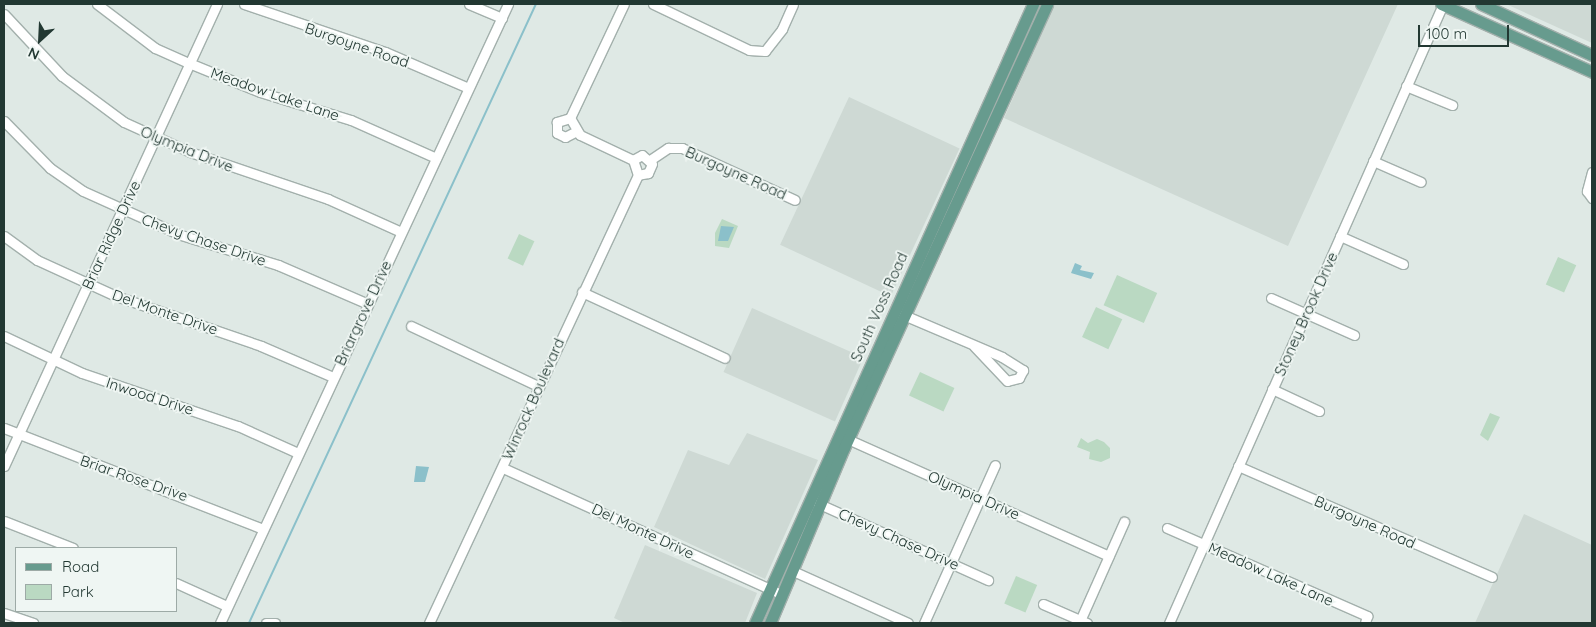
<!DOCTYPE html>
<html>
<head>
<meta charset="utf-8">
<style>
	body { margin:0 }
	#map { position:relative; width:1596px; height:627px; overflow:hidden; background:#dfe9e5; font-family:Quicksand,sans-serif }
	div>[style] { position:absolute }
	.built>* { inset:0; background:#ced9d4; transform-origin:0 0 }
	.green>* { inset:0; background:#bad9c2; transform-origin:0 0 }
	.water>* { inset:0; background:#8bc0ca }
	.stream>* { height:2px; margin:-1px; padding:0 1px; transform-origin:1px; border-radius:1px; background:#8bc0ca }
	.roads { filter:drop-shadow(1px 0 #a3b0ac) drop-shadow(-1px 0 #a3b0ac) drop-shadow(0 1px #a3b0ac) drop-shadow(0 -1px #a3b0ac) }
	.minor>* { height:9px; margin:-4.5px; padding:0 4.5px; transform-origin:4.5px; border-radius:4.5px; background:#fff }
	.major>* { height:11px; margin:-5.5px; padding:0 5.5px; transform-origin:5.5px; border-radius:5.5px; background:#679b8e }
	span { translate:-50% -50%; white-space:nowrap; text-align:center; line-height:1.15; -webkit-text-stroke:4px #eff6f3; paint-order:stroke }
	.street-label { font-size:15px; color:#223832 }
	.frame { position:absolute; inset:0; border:5px solid #223832; pointer-events:none }
	.legend { position:absolute; left:15px; top:547px; width:162px; height:65px; box-sizing:border-box; background:#eff6f3; border:1px solid #9daaa6; margin:0; padding:6px 9px; list-style:none; font-size:15px; color:#223832 }
	.legend li { display:flex; align-items:center; gap:10px; height:25px }
	.legend b { width:25px; border:1px solid #9daaa6 }
	.north { position:absolute; left:15px; top:15px; width:50px; height:50px; -webkit-text-stroke:4px #eff6f3; paint-order:stroke; rotate:205deg; font-size:14px; font-weight:700; line-height:20px; text-align:center; color:#223832 }
	.north::after { content:''; display:block; margin:auto; width:18px; height:22px; background:#223832; clip-path:polygon(50% 0,100% 100%,50% 72%,0 100%) }
	.scale { position:absolute; left:1418px; top:25px; width:91px; height:22px; box-sizing:border-box; border:2px solid #223832; border-top:0; padding-left:6px; font-size:15px; line-height:18px; white-space:nowrap; color:#223832; -webkit-text-stroke:4px #eff6f3; paint-order:stroke }
</style>
</head>
<body>
<div id="map">
	<div class="built">
		<div style="clip-path:polygon(1055px 4px,1398px 4px,1288px 246px,1004px 118px)"></div>
		<div style="clip-path:polygon(1506px 4px,1592px 4px,1592px 43px)"></div>
		<div style="left:849px;top:97px;width:122px;height:163px;rotate:25deg"></div>
		<div style="left:752px;top:308px;width:122px;height:70px;rotate:24deg"></div>
		<div style="clip-path:polygon(747px 433px,818px 460px,765px 579px,654px 527px,688px 450px,729px 465px)"></div>
		<div style="clip-path:polygon(1524px 514px,1592px 545px,1592px 623px,1475px 623px)"></div>
		<div style="clip-path:polygon(645px 545px,757px 593px,745px 623px,625px 623px,614px 618px)"></div>
	</div>
	<div class="green">
		<div style="clip-path:polygon(722px 219px,738px 226px,729px 248px,715px 246px,715px 233px)"></div>
		<div style="left:519px;top:234px;width:17px;height:27px;rotate:25deg"></div>
		<div style="left:1558px;top:257px;width:20px;height:30px;rotate:24deg"></div>
		<div style="left:1117px;top:275px;width:44px;height:33px;rotate:24deg"></div>
		<div style="left:1096px;top:307px;width:29px;height:33px;rotate:25deg"></div>
		<div style="left:920px;top:372px;width:38px;height:26px;rotate:25deg"></div>
		<div style="clip-path:polygon(1490px 413px,1500px 417px,1488px 441px,1480px 435px)"></div>
		<div style="clip-path:polygon(1081px 438px,1088px 443px,1097px 439px,1104px 442px,1110px 448px,1110px 458px,1101px 462px,1089px 459px,1090px 452px,1077px 447px)"></div>
		<div style="left:1016px;top:576px;width:23px;height:30px;rotate:23deg"></div>
	</div>
	<div class="water">
		<div style="clip-path:polygon(721px 226px,734px 227px,728px 241px,718px 241px)"></div>
		<div style="clip-path:polygon(1075px 263px,1082px 266px,1080px 270px,1094px 273px,1091px 279px,1071px 273px)"></div>
		<div style="clip-path:polygon(416px 466px,429px 467px,425px 482px,414px 482px)"></div>
	</div>
	<div class="stream">
		<div style="left:249px;top:623px;width:682px;rotate:-65.13deg"></div>
	</div>
	<div class="roads">
		<div class="minor">
			<div style="left:97px;top:4px;width:73px;rotate:37.2deg"></div>
			<div style="left:155px;top:48px;width:37px;rotate:24deg"></div>
			<div style="left:189px;top:63px;width:77px;rotate:22.2deg"></div>
			<div style="left:260px;top:92px;width:95px;rotate:17.1deg"></div>
			<div style="left:351px;top:120px;width:93px;rotate:24.1deg"></div>
			<div style="left:244px;top:4px;width:149px;rotate:18.8deg"></div>
			<div style="left:385px;top:52px;width:90px;rotate:23.4deg"></div>
			<div style="left:469px;top:4px;width:36px;rotate:23deg"></div>
			<div style="left:653px;top:4px;width:106px;rotate:25.6deg"></div>
			<div style="left:749px;top:50px;width:16px;rotate:4deg"></div>
			<div style="left:765px;top:51px;width:28px;rotate:-52deg"></div>
			<div style="left:782px;top:29px;width:27px;rotate:-66deg"></div>
			<div style="left:4px;top:14px;width:85px;rotate:46.9deg"></div>
			<div style="left:62px;top:76px;width:77px;rotate:36.6deg"></div>
			<div style="left:124px;top:122px;width:72px;rotate:24.4deg"></div>
			<div style="left:190px;top:152px;width:146px;rotate:18.8deg"></div>
			<div style="left:328px;top:199px;width:80px;rotate:24.3deg"></div>
			<div style="left:1406px;top:86px;width:50px;rotate:22.4deg"></div>
			<div style="left:570px;top:118px;width:14px;rotate:163deg"></div>
			<div style="left:557px;top:122px;width:11px;rotate:90deg"></div>
			<div style="left:557px;top:133px;width:9px;rotate:27deg"></div>
			<div style="left:565px;top:137px;width:11px;rotate:-27deg"></div>
			<div style="left:4px;top:121px;width:66px;rotate:45.6deg"></div>
			<div style="left:50px;top:168px;width:40px;rotate:34.9deg"></div>
			<div style="left:83px;top:191px;width:107px;rotate:24.2deg"></div>
			<div style="left:181px;top:235px;width:102px;rotate:17.2deg"></div>
			<div style="left:278px;top:265px;width:98px;rotate:23.4deg"></div>
			<div style="left:633px;top:160px;width:10px;rotate:-29deg"></div>
			<div style="left:642px;top:155px;width:13px;rotate:42deg"></div>
			<div style="left:652px;top:164px;width:10px;rotate:114deg"></div>
			<div style="left:648px;top:173px;width:10px;rotate:169deg"></div>
			<div style="left:650px;top:160px;width:22px;rotate:-34deg"></div>
			<div style="left:668px;top:148px;width:14px"></div>
			<div style="left:682px;top:148px;width:124px;rotate:24.7deg"></div>
			<div style="left:1373px;top:161px;width:52px;rotate:23.6deg"></div>
			<div style="left:1592px;top:172px;width:20px;rotate:105deg"></div>
			<div style="left:1587px;top:191px;width:9px;rotate:54deg"></div>
			<div style="left:4px;top:236px;width:41px;rotate:36deg"></div>
			<div style="left:37px;top:260px;width:87px;rotate:24.5deg"></div>
			<div style="left:116px;top:296px;width:153px;rotate:19deg"></div>
			<div style="left:261px;top:346px;width:78px;rotate:23.3deg"></div>
			<div style="left:1340px;top:236px;width:69px;rotate:24deg"></div>
			<div style="left:582px;top:292px;width:157px;rotate:24.8deg"></div>
			<div style="left:1271px;top:298px;width:91px;rotate:24deg"></div>
			<div style="left:899px;top:313px;width:112px;rotate:23.1deg"></div>
			<div style="left:1002px;top:357px;width:25px;rotate:32deg"></div>
			<div style="left:1023px;top:370px;width:9px;rotate:117deg"></div>
			<div style="left:1019px;top:378px;width:12px;rotate:166deg"></div>
			<div style="left:1007px;top:381px;width:48px;rotate:-133.3deg"></div>
			<div style="left:411px;top:326px;width:140px;rotate:25.3deg"></div>
			<div style="left:4px;top:336px;width:86px;rotate:25.4deg"></div>
			<div style="left:82px;top:373px;width:165px;rotate:18.8deg"></div>
			<div style="left:238px;top:426px;width:66px;rotate:24.2deg"></div>
			<div style="left:1272px;top:389px;width:52px;rotate:25.1deg"></div>
			<div style="left:4px;top:428px;width:278px;rotate:21.3deg"></div>
			<div style="left:843px;top:437px;width:291px;rotate:24.1deg"></div>
			<div style="left:4px;top:466px;width:509px;rotate:-65.25deg"></div>
			<div style="left:1238px;top:466px;width:277px;rotate:23.6deg"></div>
			<div style="left:503px;top:468px;width:307px;rotate:24.4deg"></div>
			<div style="left:815px;top:502px;width:190px;rotate:24.3deg"></div>
			<div style="left:4px;top:521px;width:74px;rotate:21.4deg"></div>
			<div style="left:1167px;top:528px;width:219px;rotate:23.7deg"></div>
			<div style="left:1367px;top:616px;width:7px;rotate:106deg"></div>
			<div style="left:793px;top:571px;width:126px;rotate:24.3deg"></div>
			<div style="left:176px;top:583px;width:56px;rotate:24.3deg"></div>
			<div style="left:1043px;top:604px;width:48px;rotate:23.4deg"></div>
			<div style="left:4px;top:613px;width:31px;rotate:19deg"></div>
			<div style="left:220px;top:623px;width:683px;rotate:-65.05deg"></div>
			<div style="left:266px;top:623px;width:9px"></div>
			<div style="left:429px;top:623px;width:494px;rotate:-65deg"></div>
			<div style="left:638px;top:175px;width:16px;rotate:-108deg"></div>
			<div style="left:633px;top:160px;width:59px;rotate:-154.7deg"></div>
			<div style="left:580px;top:135px;width:20px;rotate:-120deg"></div>
			<div style="left:570px;top:118px;width:126px;rotate:-64.7deg"></div>
			<div style="left:924px;top:623px;width:173px;rotate:-65.8deg"></div>
			<div style="left:1079px;top:623px;width:111px;rotate:-66deg"></div>
			<div style="left:1169px;top:623px;width:677px;rotate:-66.12deg"></div>
		</div>
		<div class="major">
			<div style="left:1441px;top:4px;width:166px;rotate:24.2deg"></div>
			<div style="left:1481px;top:4px;width:122px;rotate:24.7deg"></div>
			<div style="left:755px;top:623px;width:679px;rotate:-65.81deg"></div>
			<div style="left:770px;top:623px;width:190px;rotate:-67.1deg"></div>
			<div style="left:844px;top:448px;width:488px;rotate:-65.4deg"></div>
		</div>
	</div>
	<div class="street-label">
		<span style="left:357px;top:45px;rotate:19deg">Burgoyne Road</span>
		<span style="left:275px;top:94px;rotate:19deg">Meadow Lake Lane</span>
		<span style="left:187px;top:149px;rotate:22deg">Olympia Drive</span>
		<span style="left:736px;top:173px;rotate:24deg">Burgoyne Road</span>
		<span style="left:111px;top:235px;rotate:-65deg">Briar Ridge Drive</span>
		<span style="left:204px;top:240px;rotate:19deg">Chevy Chase Drive</span>
		<span style="left:879px;top:307px;rotate:-66deg">South Voss Road</span>
		<span style="left:165px;top:312px;rotate:19deg">Del Monte Drive</span>
		<span style="left:363px;top:313px;rotate:-65deg">Briargrove Drive</span>
		<span style="left:1306px;top:314px;rotate:-66deg">Stoney Brook Drive</span>
		<span style="left:150px;top:396px;rotate:18deg">Inwood Drive</span>
		<span style="left:533px;top:399px;rotate:-66deg">Winrock Boulevard</span>
		<span style="left:134px;top:478px;rotate:19deg">Briar Rose Drive</span>
		<span style="left:974px;top:495px;rotate:24deg">Olympia Drive</span>
		<span style="left:1365px;top:522px;rotate:24deg">Burgoyne Road</span>
		<span style="left:643px;top:531px;rotate:25deg">Del Monte Drive</span>
		<span style="left:899px;top:539px;rotate:24deg">Chevy Chase Drive</span>
		<span style="left:1271px;top:574px;rotate:24deg">Meadow Lake Lane</span>
	</div>
	<div class="frame"></div>
	<ul class="legend">
	<li><b style="height:6px;background:#679b8e"></b>Road</li>
	<li><b style="height:14px;background:#bad9c2"></b>Park</li>
	</ul>
	<div class="north">N</div>
	<div class="scale">100 m</div>
</div>
</body>
</html>
